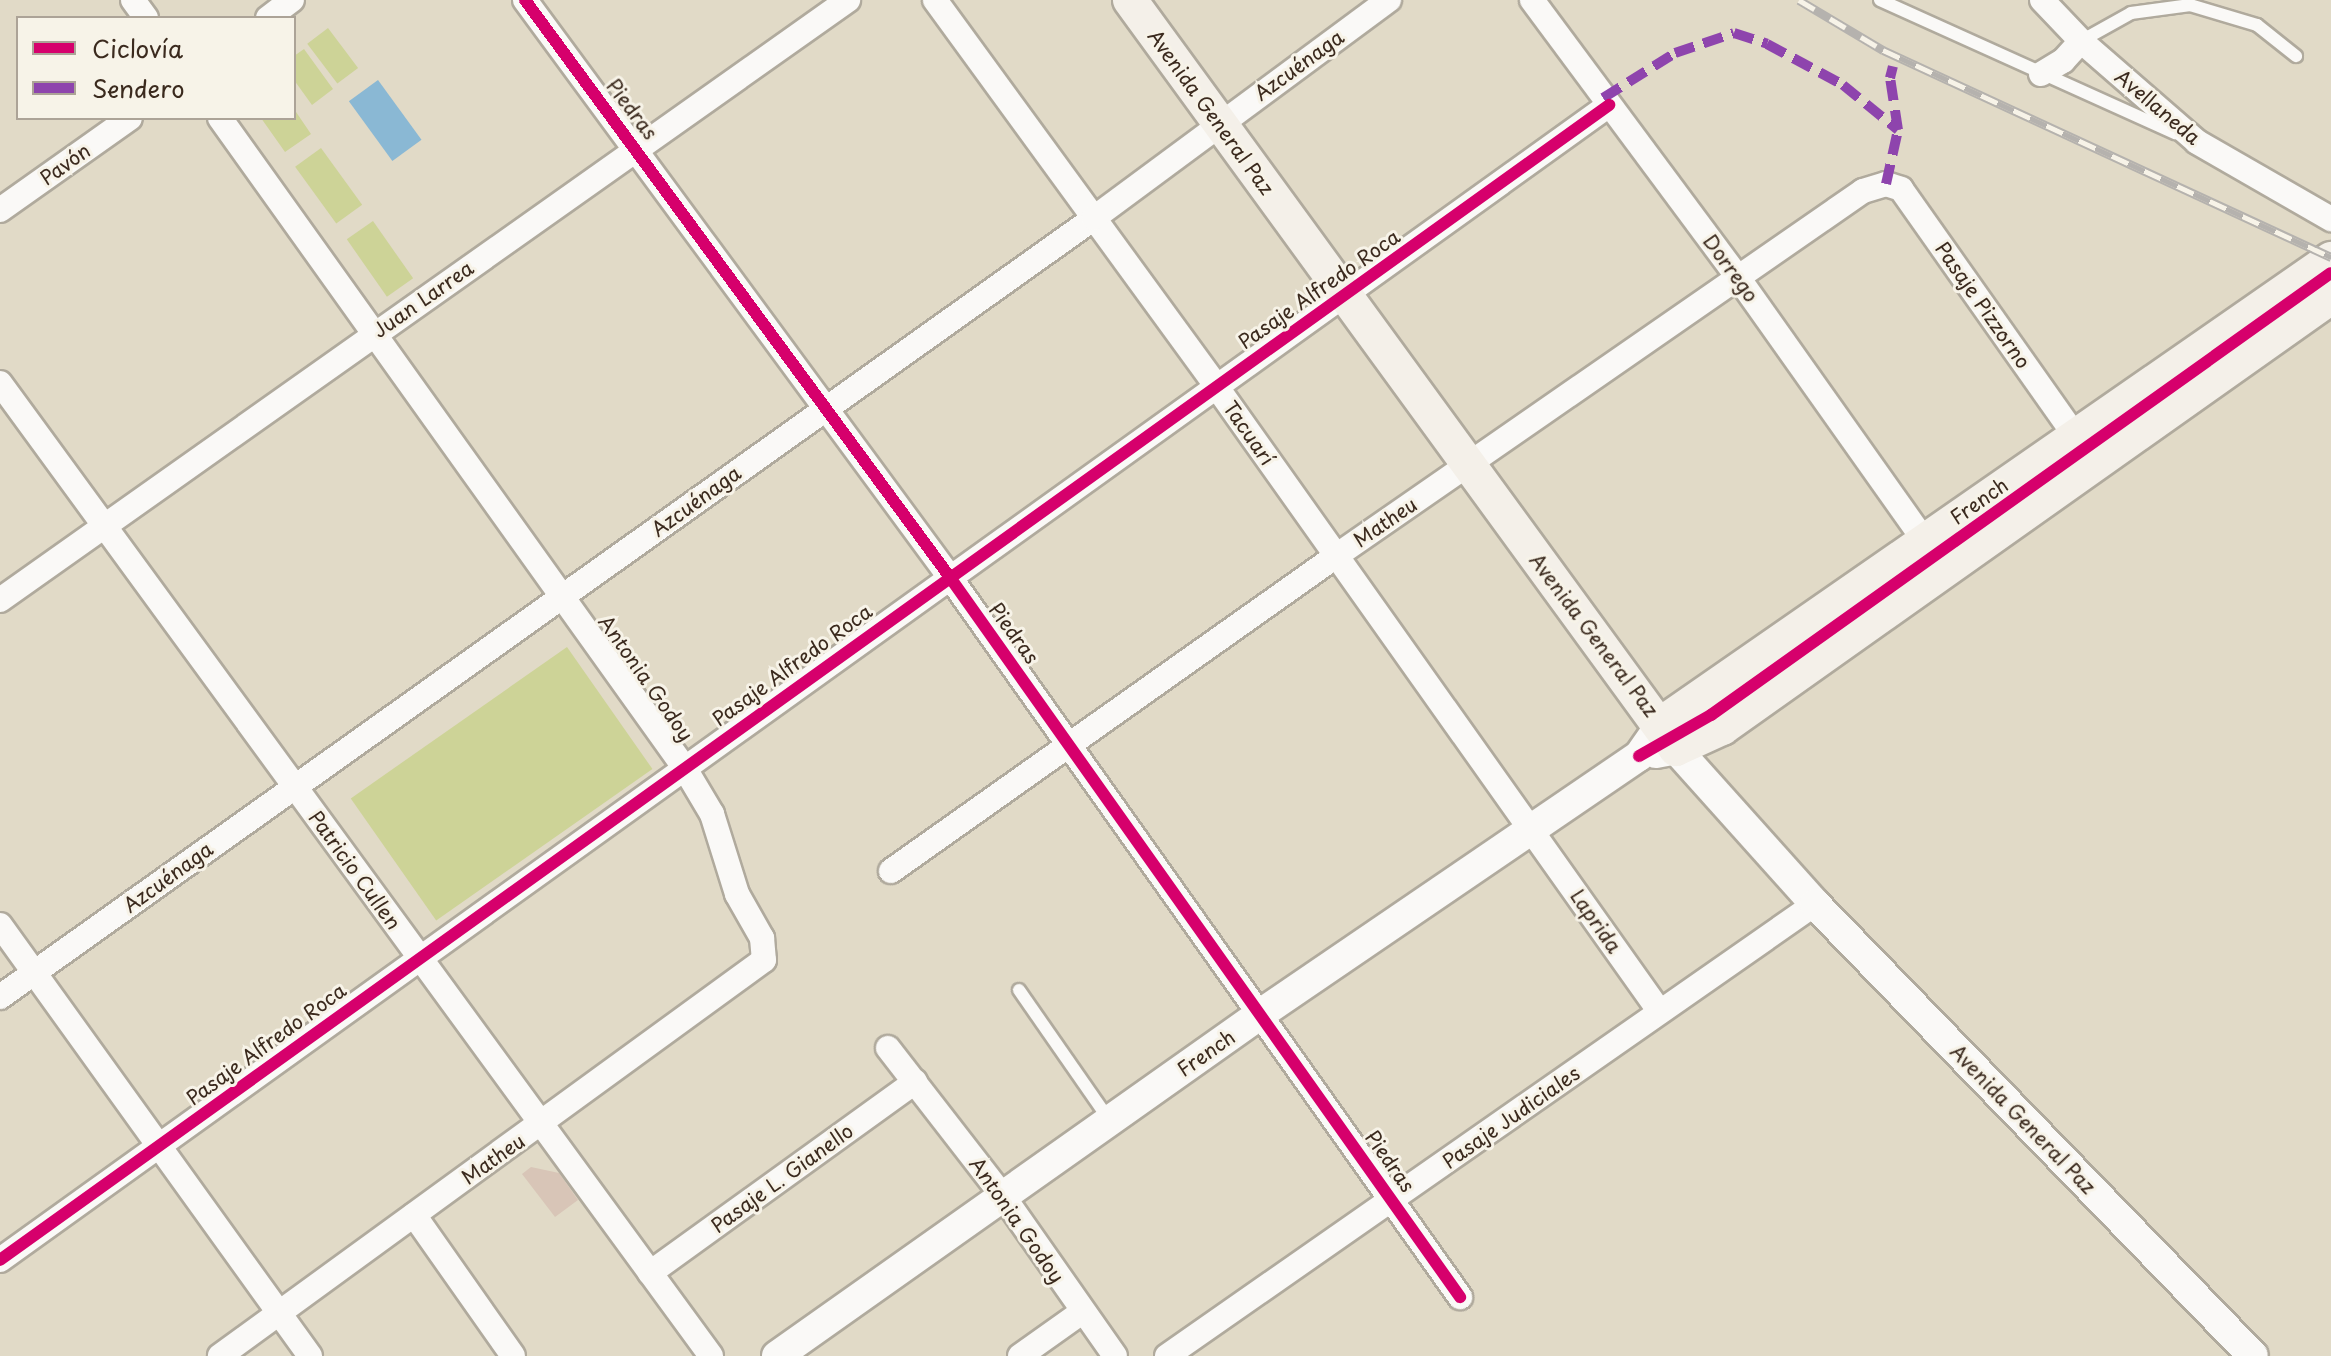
<!DOCTYPE html>
<html>
<head>
<meta charset="utf-8">
<style>
	body { margin:0 }
	#map { position:relative; width:2331px; height:1356px; overflow:hidden; background:#e1dac7; font-family:"Playpen Sans",sans-serif }
	div>[style] { position:absolute }
	.green>* { inset:0; background:#cdd397; transform-origin:0 0 }
	.water>* { inset:0; background:#8ab8d4; transform-origin:0 0 }
	.building>* { inset:0; background:#d8c5b7 }
	.roads { filter:drop-shadow(2px 0 #b0aa9d) drop-shadow(-2px 0 #b0aa9d) drop-shadow(0 2px #b0aa9d) drop-shadow(0 -2px #b0aa9d) }
	.service>* { height:12px; margin:-6px; padding:0 6px; transform-origin:6px; border-radius:6px; background:#faf9f7 }
	.minor>* { height:24px; margin:-12px; padding:0 12px; transform-origin:12px; border-radius:12px; background:#faf9f7 }
	.tertiary>* { height:30px; margin:-15px; padding:0 15px; transform-origin:15px; border-radius:15px; background:#faf9f7 }
	.secondary>* { height:34px; margin:-17px; padding:0 17px; transform-origin:17px; border-radius:17px; background:#f4f0e9 }
	.rail>* { height:9px; margin-top:-4.5px; transform-origin:0; background:repeating-linear-gradient(90deg,#f7f3e8 0 18px,#b5b2ae 0 36px); box-sizing:border-box; border-block:2px solid #b5b2ae }
	.quiet>* { height:10px; margin-top:-5px; transform-origin:0; background:repeating-linear-gradient(90deg,#8e44ad 0 20px,transparent 0 30px) }
	.cycleway>* { height:12px; margin:-6px; padding:0 6px; transform-origin:6px; border-radius:6px; background:#d6006c }
	span { translate:-50% -50%; white-space:nowrap; text-align:center; line-height:1.15; -webkit-text-stroke:6px #f7f3e8; paint-order:stroke }
	.street-label { font-size:20px; color:#3b2a1e }
	.legend { position:absolute; left:16px; top:16px; width:280px; height:104px; box-sizing:border-box; background:#f7f3e8; border:2px solid #aca397; margin:0; padding:10px 14px; list-style:none; font-size:24px; color:#3b2a1e }
	.legend li { display:flex; align-items:center; gap:16px; height:40px }
	.legend b { width:40px; border:2px solid #aca397 }
</style>
</head>
<body>
<div id="map">
	<div class="green">
		<div style="left:328px;top:28px;width:50px;height:26px;rotate:53deg"></div>
		<div style="clip-path:polygon(304px 49px,333px 89px,312px 105px,294px 80px,294px 56px)"></div>
		<div style="clip-path:polygon(294px 109px,311px 134px,285px 152px,261px 118px,294px 118px)"></div>
		<div style="left:321px;top:148px;width:70px;height:32px;rotate:54deg"></div>
		<div style="left:373px;top:221px;width:70px;height:32px;rotate:55deg"></div>
		<div style="left:567px;top:647px;width:149px;height:264px;rotate:55deg"></div>
	</div>
	<div class="water">
		<div style="left:378px;top:80px;width:74px;height:36px;rotate:54deg"></div>
	</div>
	<div class="building">
		<div style="clip-path:polygon(531px 1167px,559px 1173px,578px 1200px,555px 1217px,522px 1174px)"></div>
	</div>
	<div class="roads">
		<div class="service">
			<div style="left:1880px;top:0;width:324px;rotate:24.3deg"></div>
			<div style="left:2081px;top:41px;width:57px;rotate:-29.2deg"></div>
			<div style="left:2131px;top:13px;width:60px;rotate:-7.7deg"></div>
			<div style="left:2190px;top:5px;width:70px;rotate:16.6deg"></div>
			<div style="left:2257px;top:25px;width:50px;rotate:38.5deg"></div>
			<div style="left:1019px;top:990px;width:160px;rotate:55.2deg"></div>
		</div>
		<div class="minor">
			<div style="left:133px;top:0;width:22px;rotate:54deg"></div>
			<div style="left:525px;top:0;width:715px;rotate:53.64deg"></div>
			<div style="left:949px;top:576px;width:884px;rotate:54.67deg"></div>
			<div style="left:935px;top:0;width:477px;rotate:53.9deg"></div>
			<div style="left:1216px;top:386px;width:767px;rotate:54.65deg"></div>
			<div style="left:1532px;top:0;width:344px;rotate:53.4deg"></div>
			<div style="left:1737px;top:276px;width:322px;rotate:54.7deg"></div>
			<div style="left:2042px;top:0;width:57px;rotate:46.4deg"></div>
			<div style="left:2081px;top:41px;width:154px;rotate:41deg"></div>
			<div style="left:2197px;top:142px;width:155px;rotate:29.9deg"></div>
			<div style="left:268px;top:18px;width:30px;rotate:-37deg"></div>
			<div style="left:2041px;top:74px;width:26px;rotate:-31deg"></div>
			<div style="left:2063px;top:61px;width:27px;rotate:-48deg"></div>
			<div style="left:220px;top:118px;width:798px;rotate:54.44deg"></div>
			<div style="left:684px;top:767px;width:55px;rotate:59.2deg"></div>
			<div style="left:712px;top:814px;width:84px;rotate:72.6deg"></div>
			<div style="left:737px;top:894px;width:51px;rotate:60.4deg"></div>
			<div style="left:762px;top:938px;width:22px;rotate:85deg"></div>
			<div style="left:764px;top:960px;width:673px;rotate:143.95deg"></div>
			<div style="left:0;top:210px;width:159px;rotate:-35.3deg"></div>
			<div style="left:0;top:383px;width:1205px;rotate:53.84deg"></div>
			<div style="left:0;top:600px;width:1039px;rotate:-35.28deg"></div>
			<div style="left:891px;top:871px;width:545px;rotate:-35.29deg"></div>
			<div style="left:1336px;top:556px;width:641px;rotate:-34.71deg"></div>
			<div style="left:1863px;top:191px;width:24px;rotate:-17deg"></div>
			<div style="left:1886px;top:184px;width:16px;rotate:18deg"></div>
			<div style="left:1901px;top:189px;width:300px;rotate:54.8deg"></div>
			<div style="left:0;top:925px;width:531px;rotate:54.27deg"></div>
			<div style="left:0;top:997px;width:1343px;rotate:-35.45deg"></div>
			<div style="left:1094px;top:218px;width:367px;rotate:-36.5deg"></div>
			<div style="left:888px;top:1048px;width:187px;rotate:52.2deg"></div>
			<div style="left:1003px;top:1196px;width:195px;rotate:55deg"></div>
			<div style="left:414px;top:1215px;width:172px;rotate:54.9deg"></div>
			<div style="left:0;top:1260px;width:1981px;rotate:-35.67deg"></div>
			<div style="left:650px;top:1273px;width:327px;rotate:-35.8deg"></div>
			<div style="left:1020px;top:1356px;width:76px;rotate:-35.4deg"></div>
			<div style="left:1167px;top:1356px;width:790px;rotate:-34.9deg"></div>
		</div>
		<div class="tertiary">
			<div style="left:1656px;top:753px;width:20px;rotate:-11deg"></div>
			<div style="left:1676px;top:749px;width:208px;rotate:48.1deg"></div>
			<div style="left:1815px;top:904px;width:629px;rotate:45.9deg"></div>
			<div style="left:777px;top:1356px;width:594px;rotate:-35.27deg"></div>
			<div style="left:1262px;top:1013px;width:456px;rotate:-34.3deg"></div>
			<div style="left:1639px;top:756px;width:39px;rotate:-55deg"></div>
		</div>
		<div class="secondary">
			<div style="left:1130px;top:0;width:927px;rotate:53.91deg"></div>
			<div style="left:1676px;top:749px;width:51px;rotate:-24.5deg"></div>
			<div style="left:1722px;top:728px;width:746px;rotate:-35.29deg"></div>
			<div style="left:1661px;top:724px;width:816px;rotate:-34.76deg"></div>
		</div>
	</div>
	<div class="rail">
		<div style="left:1799px;top:0;width:98px;rotate:30.8deg"></div>
		<div style="left:1883px;top:50px;width:494px;rotate:24.8deg"></div>
	</div>
	<div class="quiet">
		<div style="left:1603px;top:98px;width:85px;rotate:-32deg"></div>
		<div style="left:1675px;top:53px;width:62px;rotate:-18.7deg"></div>
		<div style="left:1734px;top:33px;width:35px;rotate:18deg"></div>
		<div style="left:1767px;top:44px;width:86px;rotate:28.3deg"></div>
		<div style="left:1843px;top:85px;width:71px;rotate:39.3deg"></div>
		<div style="left:1886px;top:184px;width:55px;rotate:-77.5deg"></div>
		<div style="left:1898px;top:130px;width:53px;rotate:-98.7deg"></div>
		<div style="left:1890px;top:78px;width:12px;rotate:-76deg"></div>
	</div>
	<div class="cycleway">
		<div style="left:525px;top:0;width:715px;rotate:53.64deg"></div>
		<div style="left:949px;top:576px;width:884px;rotate:54.67deg"></div>
		<div style="left:1639px;top:756px;width:83px;rotate:-29.7deg"></div>
		<div style="left:1711px;top:715px;width:761px;rotate:-35.49deg"></div>
		<div style="left:0;top:1260px;width:1981px;rotate:-35.67deg"></div>
	</div>
	<div class="street-label">
		<span style="left:1299px;top:65px;rotate:-36deg">Azcuénaga</span>
		<span style="left:2158px;top:107px;rotate:40deg">Avellaneda</span>
		<span style="left:632px;top:109px;rotate:53deg">Piedras</span>
		<span style="left:1211px;top:112px;rotate:54deg">Avenida General Paz</span>
		<span style="left:65px;top:164px;rotate:-35deg">Pavón</span>
		<span style="left:1731px;top:268px;rotate:54deg">Dorrego</span>
		<span style="left:1319px;top:289px;rotate:-35deg">Pasaje Alfredo Roca</span>
		<span style="left:423px;top:299px;rotate:-35deg">Juan Larrea</span>
		<span style="left:1983px;top:305px;rotate:55deg">Pasaje Pizzorno</span>
		<span style="left:1249px;top:433px;rotate:55deg">Tacuarí</span>
		<span style="left:696px;top:501px;rotate:-36deg">Azcuénaga</span>
		<span style="left:1979px;top:501px;rotate:-35deg">French</span>
		<span style="left:1385px;top:522px;rotate:-34deg">Matheu</span>
		<span style="left:1014px;top:633px;rotate:54deg">Piedras</span>
		<span style="left:1594px;top:635px;rotate:53deg">Avenida General Paz</span>
		<span style="left:792px;top:665px;rotate:-36deg">Pasaje Alfredo Roca</span>
		<span style="left:646px;top:678px;rotate:55deg">Antonia Godoy</span>
		<span style="left:355px;top:870px;rotate:54deg">Patricio Cullen</span>
		<span style="left:168px;top:877px;rotate:-36deg">Azcuénaga</span>
		<span style="left:1596px;top:921px;rotate:55deg">Laprida</span>
		<span style="left:266px;top:1044px;rotate:-36deg">Pasaje Alfredo Roca</span>
		<span style="left:1206px;top:1053px;rotate:-35deg">French</span>
		<span style="left:1511px;top:1117px;rotate:-35deg">Pasaje Judiciales</span>
		<span style="left:2023px;top:1119px;rotate:46deg">Avenida General Paz</span>
		<span style="left:493px;top:1159px;rotate:-35deg">Matheu</span>
		<span style="left:1390px;top:1161px;rotate:55deg">Piedras</span>
		<span style="left:782px;top:1178px;rotate:-36deg">Pasaje L. Gianello</span>
		<span style="left:1017px;top:1220px;rotate:55deg">Antonia Godoy</span>
	</div>
	<ul class="legend">
	<li><b style="height:10px;background:#d6006c"></b>Ciclovía</li>
	<li><b style="height:10px;background:#8e44ad"></b>Sendero</li>
	</ul>
</div>
</body>
</html>
